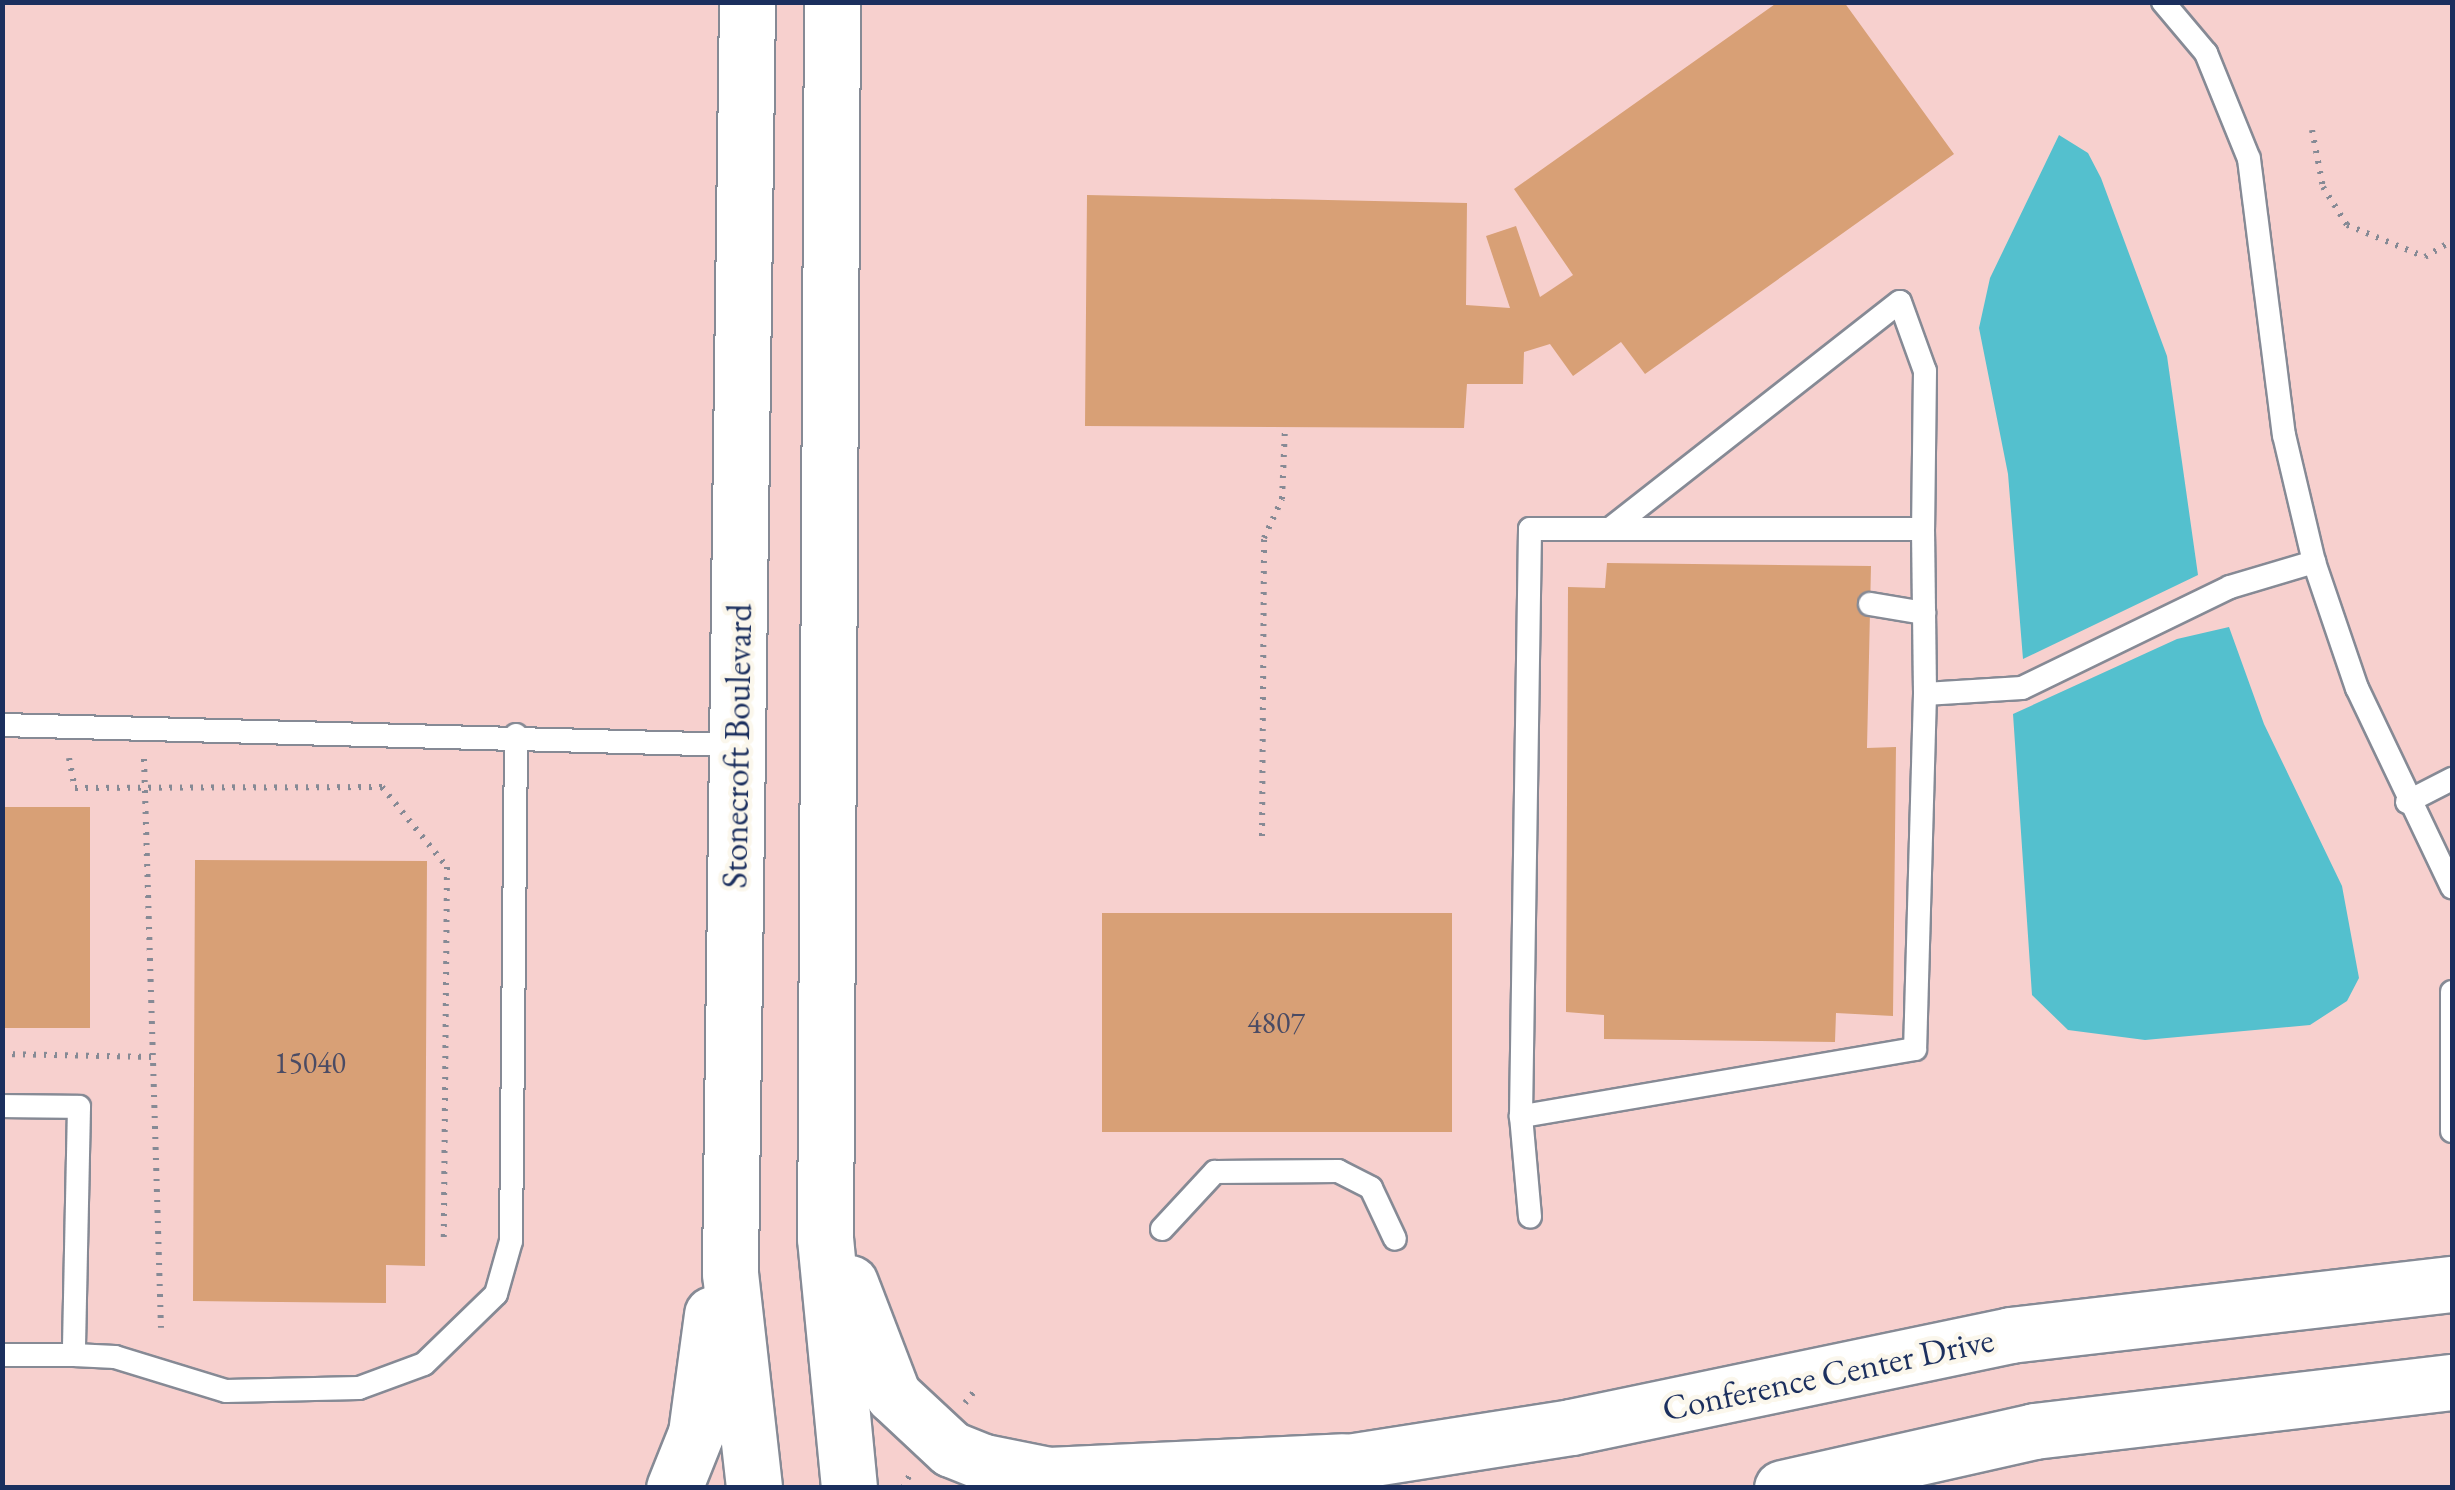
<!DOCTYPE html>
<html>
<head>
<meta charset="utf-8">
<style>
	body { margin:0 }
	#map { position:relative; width:2455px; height:1490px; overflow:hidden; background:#f2e6cc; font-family:"EB Garamond",serif }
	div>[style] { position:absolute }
	.built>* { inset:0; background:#f7d0ce; transform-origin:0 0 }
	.water>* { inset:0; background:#54c0ce }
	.building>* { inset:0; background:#d8a076; transform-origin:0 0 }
	.path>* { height:6px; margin-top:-3px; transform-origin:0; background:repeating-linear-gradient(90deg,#868a95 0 2.5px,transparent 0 10.5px) }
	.roads { filter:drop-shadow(2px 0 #868a95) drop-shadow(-2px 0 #868a95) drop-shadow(0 2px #868a95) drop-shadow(0 -2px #868a95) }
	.service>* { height:22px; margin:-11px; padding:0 11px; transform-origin:11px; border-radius:11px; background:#fff }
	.tertiary>* { height:55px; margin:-27.5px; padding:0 27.5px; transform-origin:27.5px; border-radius:27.5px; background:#fff }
	.secondary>* { height:55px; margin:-27.5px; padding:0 27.5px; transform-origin:27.5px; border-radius:27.5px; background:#fff }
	span { translate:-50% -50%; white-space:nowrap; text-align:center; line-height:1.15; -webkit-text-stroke:9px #fbf7ec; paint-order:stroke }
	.number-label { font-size:30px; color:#4a4b64 }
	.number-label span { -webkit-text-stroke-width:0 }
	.street-label { font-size:35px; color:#1b2f5e }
	.frame { position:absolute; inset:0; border:5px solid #1b2f5e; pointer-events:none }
</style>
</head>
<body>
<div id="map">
	<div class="built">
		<div style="left:3px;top:3px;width:2449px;height:1484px"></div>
	</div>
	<div class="water">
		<div style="clip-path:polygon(2059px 135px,2088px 153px,2101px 178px,2167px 356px,2198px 575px,2023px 659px,2008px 474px,1979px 328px,1990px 278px)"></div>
		<div style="clip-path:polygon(2229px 627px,2264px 724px,2342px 886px,2359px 978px,2347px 1001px,2310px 1025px,2145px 1040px,2068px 1030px,2032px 995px,2013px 714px,2177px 639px)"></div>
	</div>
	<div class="building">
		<div style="clip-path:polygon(1778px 2px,1844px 2px,1954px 154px,1645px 374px,1621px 342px,1573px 376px,1550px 344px,1524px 352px,1523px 384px,1467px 384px,1464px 428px,1085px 426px,1087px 195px,1467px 203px,1466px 305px,1510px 308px,1486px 236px,1516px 226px,1540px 297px,1573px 275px,1514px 189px)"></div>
		<div style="clip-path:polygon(1607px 563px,1871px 566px,1867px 748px,1896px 747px,1893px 1016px,1836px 1013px,1835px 1042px,1604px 1039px,1604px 1015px,1566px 1012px,1568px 587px,1605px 588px)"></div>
		<div style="left:2px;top:807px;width:88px;height:221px"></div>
		<div style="clip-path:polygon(195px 860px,427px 861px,425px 1266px,386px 1265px,386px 1303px,193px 1301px)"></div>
		<div style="left:1102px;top:913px;width:350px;height:219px"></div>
	</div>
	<div class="path">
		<div style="left:2312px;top:130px;width:58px;rotate:79.1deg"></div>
		<div style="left:2323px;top:187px;width:45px;rotate:57.7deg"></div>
		<div style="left:2347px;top:225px;width:84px;rotate:22.3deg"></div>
		<div style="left:2425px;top:257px;width:31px;rotate:-31deg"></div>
		<div style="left:69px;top:758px;width:31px;rotate:79deg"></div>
		<div style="left:75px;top:788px;width:307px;rotate:-0.2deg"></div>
		<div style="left:382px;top:787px;width:103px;rotate:50.9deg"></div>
		<div style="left:447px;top:867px;width:378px;rotate:90.5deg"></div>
		<div style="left:144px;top:759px;width:569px;rotate:88.29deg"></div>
		<div style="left:1262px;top:836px;width:298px;rotate:-89.6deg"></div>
		<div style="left:1264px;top:538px;width:43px;rotate:-65.2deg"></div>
		<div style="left:1282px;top:499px;width:72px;rotate:-87.6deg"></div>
		<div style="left:2px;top:1054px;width:151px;rotate:1.1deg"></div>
		<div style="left:965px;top:1403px;width:19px;rotate:-51deg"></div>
		<div style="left:903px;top:1488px;width:18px;rotate:-63deg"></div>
	</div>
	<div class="roads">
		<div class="service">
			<div style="left:2163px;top:2px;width:67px;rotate:49.9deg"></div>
			<div style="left:2206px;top:53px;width:114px;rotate:67.9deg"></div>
			<div style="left:2249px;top:159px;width:278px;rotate:82.8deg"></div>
			<div style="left:2284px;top:435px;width:130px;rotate:76.7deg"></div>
			<div style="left:2314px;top:562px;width:133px;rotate:71.2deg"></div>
			<div style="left:2357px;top:688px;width:221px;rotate:64.5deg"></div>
			<div style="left:1610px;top:529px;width:368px;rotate:-38.1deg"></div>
			<div style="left:1900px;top:302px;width:73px;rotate:70.1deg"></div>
			<div style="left:1925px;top:371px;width:158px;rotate:90.7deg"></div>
			<div style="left:1870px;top:604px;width:55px;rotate:9.5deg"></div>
			<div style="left:1925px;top:694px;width:355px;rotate:91.6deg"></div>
			<div style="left:1915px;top:1049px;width:400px;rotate:170.3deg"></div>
			<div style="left:1521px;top:1116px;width:587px;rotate:-89.12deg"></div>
			<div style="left:1530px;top:529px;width:393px"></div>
			<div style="left:1923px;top:529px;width:165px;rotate:89.3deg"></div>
			<div style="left:1925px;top:694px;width:97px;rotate:-3.5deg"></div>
			<div style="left:2022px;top:688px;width:231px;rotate:-25.9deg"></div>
			<div style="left:2230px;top:587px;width:88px;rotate:-16.6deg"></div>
			<div style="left:2px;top:725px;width:734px;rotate:1.56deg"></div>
			<div style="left:2407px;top:802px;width:51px;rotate:-27.1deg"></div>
			<div style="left:2452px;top:992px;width:139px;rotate:90deg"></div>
			<div style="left:2px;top:1106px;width:77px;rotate:0.7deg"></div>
			<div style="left:79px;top:1107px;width:248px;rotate:91.2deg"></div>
			<div style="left:74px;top:1355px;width:72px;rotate:180deg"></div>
			<div style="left:1521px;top:1116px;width:101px;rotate:84.9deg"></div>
			<div style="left:1162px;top:1229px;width:78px;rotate:-47.1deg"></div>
			<div style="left:1215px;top:1172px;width:123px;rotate:-0.5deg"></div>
			<div style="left:1338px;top:1171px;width:37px;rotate:27deg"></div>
			<div style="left:1371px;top:1188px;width:56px;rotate:64.8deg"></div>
			<div style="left:74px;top:1355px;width:41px;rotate:2.8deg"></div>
			<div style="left:115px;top:1357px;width:116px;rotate:17deg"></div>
			<div style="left:226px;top:1391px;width:133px;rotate:-1.3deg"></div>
			<div style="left:359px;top:1388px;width:69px;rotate:-20.3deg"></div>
			<div style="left:424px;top:1364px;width:100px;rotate:-44.2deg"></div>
			<div style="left:496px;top:1294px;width:55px;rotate:-74.2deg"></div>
			<div style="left:511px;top:1241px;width:506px;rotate:-89.43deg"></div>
		</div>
		<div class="tertiary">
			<div style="left:1297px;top:1470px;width:277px;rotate:-8.9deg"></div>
			<div style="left:1571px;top:1427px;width:449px;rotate:-11.8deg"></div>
			<div style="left:2010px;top:1335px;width:445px;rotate:-6.6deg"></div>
			<div style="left:1782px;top:1488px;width:258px;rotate:-12.7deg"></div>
			<div style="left:2034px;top:1431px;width:421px;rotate:-6.7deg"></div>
		</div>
		<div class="secondary">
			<div style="left:747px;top:2px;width:1271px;rotate:90.77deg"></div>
			<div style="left:730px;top:1273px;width:216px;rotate:83.6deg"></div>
			<div style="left:832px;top:2px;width:1236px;rotate:90.32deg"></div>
			<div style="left:825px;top:1238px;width:251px;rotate:84.5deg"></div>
			<div style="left:850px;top:1283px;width:120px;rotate:69deg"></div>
			<div style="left:893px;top:1395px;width:79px;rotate:43deg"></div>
			<div style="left:951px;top:1449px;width:35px;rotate:22deg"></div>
			<div style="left:984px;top:1462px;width:66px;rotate:11.3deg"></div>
			<div style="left:1049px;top:1475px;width:294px;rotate:-2.7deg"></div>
			<div style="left:674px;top:1488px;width:59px;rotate:-68.2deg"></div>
			<div style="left:696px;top:1433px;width:120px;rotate:-82.3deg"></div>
		</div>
	</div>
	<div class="number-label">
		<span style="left:1276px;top:1023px">4807</span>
		<span style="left:310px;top:1063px">15040</span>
	</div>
	<div class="street-label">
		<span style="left:737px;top:746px;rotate:-89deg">Stonecroft Boulevard</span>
		<span style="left:1828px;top:1374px;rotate:-12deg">Conference Center Drive</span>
	</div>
	<div class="frame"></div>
</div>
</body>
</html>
